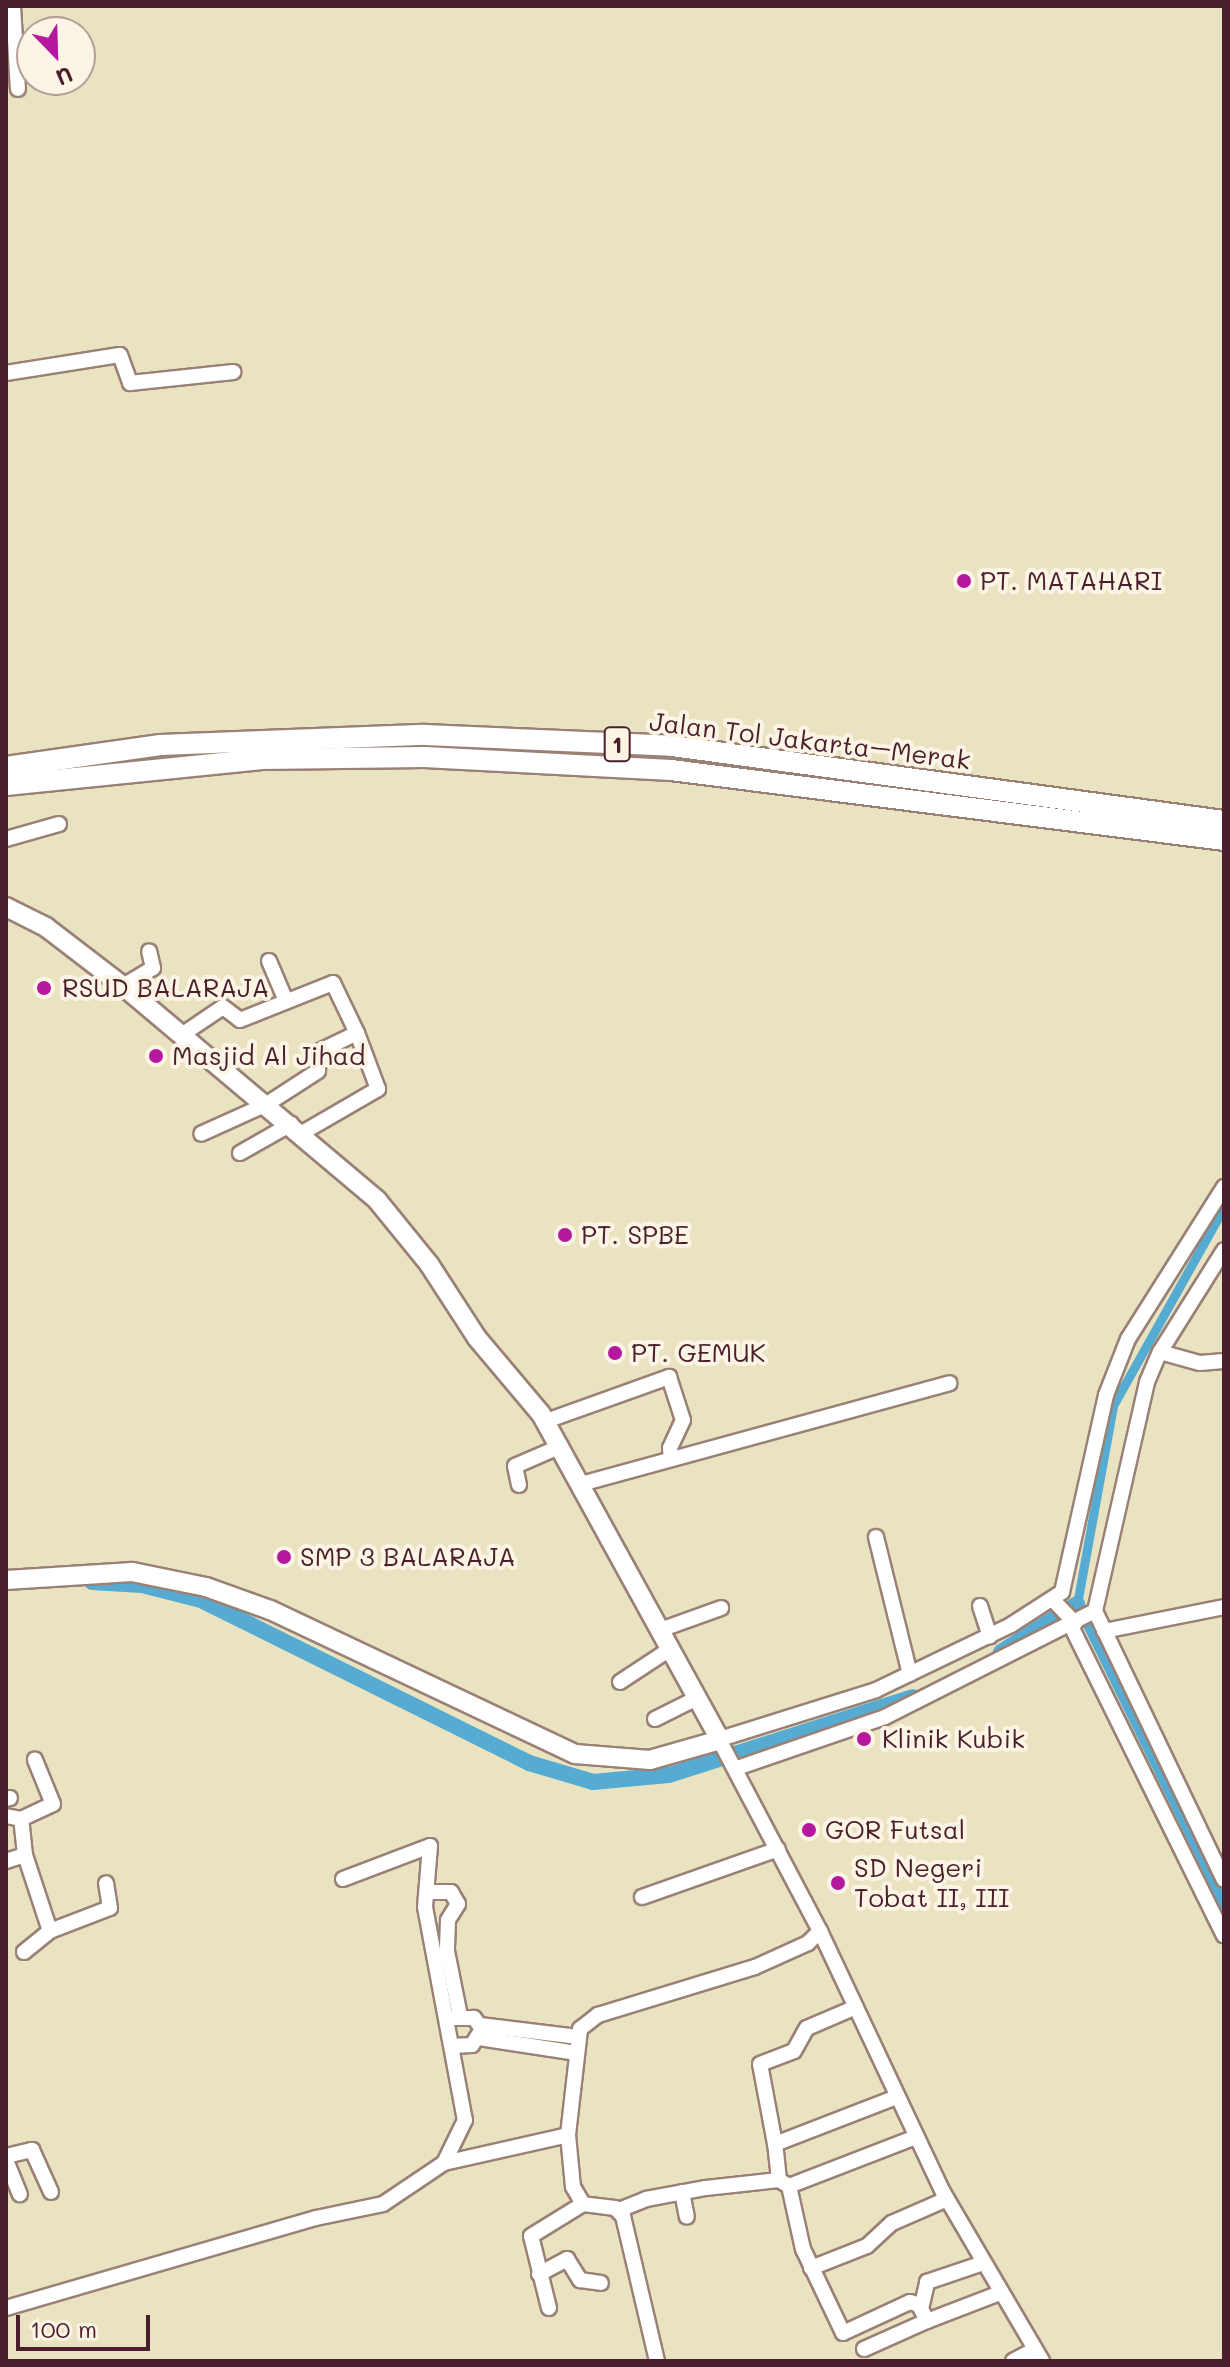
<!DOCTYPE html>
<html>
<head>
<meta charset="utf-8">
<style>
	body { margin:0 }
	#map { position:relative; width:1230px; height:2367px; overflow:hidden; background:#eae3c1; font-family:Mali,sans-serif }
	div>[style] { position:absolute }
	.canal>* { height:9px; margin:-4.5px; padding:0 4.5px; transform-origin:4.5px; border-radius:4.5px; background:#55abd2 }
	.river>* { height:16px; margin:-8px; padding:0 8px; transform-origin:8px; border-radius:8px; background:#55abd2 }
	.roads { filter:drop-shadow(2px 0 #9a8176) drop-shadow(-2px 0 #9a8176) drop-shadow(0 2px #9a8176) drop-shadow(0 -2px #9a8176) }
	.minor>* { height:14px; margin:-7px; padding:0 7px; transform-origin:7px; border-radius:7px; background:#fff }
	.major>* { height:18px; margin:-9px; padding:0 9px; transform-origin:9px; border-radius:9px; background:#fff }
	.highway>* { height:20px; margin:-10px; padding:0 10px; transform-origin:10px; border-radius:10px; background:#fff }
	.dots>* { width:22px; height:22px; translate:-50% -50%; box-sizing:border-box; border:4px solid #fcf5e5; border-radius:50% }
	span { translate:-50% -50%; white-space:nowrap; text-align:center; line-height:1.15; -webkit-text-stroke:8px #fcf5e5; paint-order:stroke }
	.shield-label span { padding:2px 6px; background:#fcf5e5; border:2px solid; border-radius:6px; -webkit-text-stroke-width:0 }
	.shield-label { font-size:24px; color:#4a1f2b; font-weight:700 }
	.poi-label { font-size:26px; color:#4a1f2b }
	.left { translate:0 -50%; text-align:left }
	.street-label { font-size:26px; color:#4a1f2b }
	.frame { position:absolute; inset:0; border:8px solid #4a1f2b; pointer-events:none }
	.north { position:absolute; left:16px; top:16px; width:80px; height:80px; box-sizing:border-box; background:#fcf5e5; border:2px solid #b59f9b; border-radius:50%; rotate:157deg; font-size:22px; font-weight:700; line-height:32px; text-align:center; color:#4a1f2b }
	.north::after { content:''; display:block; margin:auto; width:28px; height:36px; background:#b5179e; clip-path:polygon(50% 0,100% 100%,50% 72%,0 100%) }
	.scale { position:absolute; left:16px; top:2315px; width:134px; height:36px; box-sizing:border-box; border:4px solid #4a1f2b; border-top:0; padding-left:10px; font-size:24px; line-height:28px; white-space:nowrap; color:#4a1f2b; -webkit-text-stroke:6px #fcf5e5; paint-order:stroke }
</style>
</head>
<body>
<div id="map">
	<div class="canal">
		<div style="left:1224px;top:1207px;width:228px;rotate:119.2deg"></div>
		<div style="left:1113px;top:1406px;width:201px;rotate:100.3deg"></div>
		<div style="left:1077px;top:1604px;width:335px;rotate:64deg"></div>
	</div>
	<div class="river">
		<div style="left:92px;top:1582px;width:50px;rotate:3.4deg"></div>
		<div style="left:142px;top:1585px;width:61px;rotate:14.3deg"></div>
		<div style="left:201px;top:1600px;width:366px;rotate:26.4deg"></div>
		<div style="left:529px;top:1763px;width:67px;rotate:16.5deg"></div>
		<div style="left:593px;top:1782px;width:76px;rotate:-5.3deg"></div>
		<div style="left:669px;top:1775px;width:256px;rotate:-17.7deg"></div>
		<div style="left:1001px;top:1652px;width:90px;rotate:-32.3deg"></div>
	</div>
	<div class="roads">
		<div class="minor">
			<div style="left:13px;top:6px;width:83px;rotate:86.6deg"></div>
			<div style="left:6px;top:373px;width:115px;rotate:-9deg"></div>
			<div style="left:120px;top:355px;width:30px;rotate:70deg"></div>
			<div style="left:130px;top:383px;width:104px;rotate:-6.1deg"></div>
			<div style="left:6px;top:839px;width:55px;rotate:-15.8deg"></div>
			<div style="left:269px;top:961px;width:43px;rotate:67deg"></div>
			<div style="left:123px;top:986px;width:35px;rotate:-31deg"></div>
			<div style="left:153px;top:968px;width:17px;rotate:-103deg"></div>
			<div style="left:183px;top:1034px;width:48px;rotate:-34deg"></div>
			<div style="left:223px;top:1007px;width:21px;rotate:37deg"></div>
			<div style="left:240px;top:1020px;width:100px;rotate:-21.7deg"></div>
			<div style="left:333px;top:983px;width:55px;rotate:64.4deg"></div>
			<div style="left:357px;top:1033px;width:41px;rotate:154.1deg"></div>
			<div style="left:320px;top:1051px;width:20px;rotate:96deg"></div>
			<div style="left:318px;top:1071px;width:61px;rotate:147.1deg"></div>
			<div style="left:267px;top:1104px;width:72px;rotate:155.6deg"></div>
			<div style="left:302px;top:1133px;width:88px;rotate:-30.1deg"></div>
			<div style="left:378px;top:1089px;width:60px;rotate:-110.6deg"></div>
			<div style="left:240px;top:1153px;width:59px;rotate:-29.6deg"></div>
			<div style="left:1160px;top:1352px;width:41px;rotate:15.4deg"></div>
			<div style="left:1200px;top:1363px;width:24px;rotate:-5deg"></div>
			<div style="left:546px;top:1421px;width:131px;rotate:-19.7deg"></div>
			<div style="left:669px;top:1377px;width:45px;rotate:72deg"></div>
			<div style="left:683px;top:1420px;width:31px;rotate:115deg"></div>
			<div style="left:670px;top:1448px;width:11px;rotate:85deg"></div>
			<div style="left:581px;top:1484px;width:382px;rotate:-15.3deg"></div>
			<div style="left:519px;top:1485px;width:19px;rotate:-102deg"></div>
			<div style="left:515px;top:1466px;width:50px;rotate:-23.5deg"></div>
			<div style="left:876px;top:1537px;width:141px;rotate:76.1deg"></div>
			<div style="left:1053px;top:1600px;width:32px;rotate:46deg"></div>
			<div style="left:980px;top:1606px;width:32px;rotate:72deg"></div>
			<div style="left:1095px;top:1611px;width:298px;rotate:64.4deg"></div>
			<div style="left:1071px;top:1626px;width:345px;rotate:63.7deg"></div>
			<div style="left:660px;top:1630px;width:65px;rotate:-19.8deg"></div>
			<div style="left:1104px;top:1631px;width:122px;rotate:-11.3deg"></div>
			<div style="left:620px;top:1682px;width:60px;rotate:-33.4deg"></div>
			<div style="left:655px;top:1719px;width:47px;rotate:-26.6deg"></div>
			<div style="left:720px;top:1739px;width:164px;rotate:-17.4deg"></div>
			<div style="left:876px;top:1690px;width:150px;rotate:-25.7deg"></div>
			<div style="left:1011px;top:1625px;width:61px;rotate:-32.9deg"></div>
			<div style="left:1062px;top:1592px;width:202px;rotate:-77.4deg"></div>
			<div style="left:1106px;top:1395px;width:60px;rotate:-68.6deg"></div>
			<div style="left:1128px;top:1339px;width:180px;rotate:-57.7deg"></div>
			<div style="left:737px;top:1768px;width:157px;rotate:-19deg"></div>
			<div style="left:885px;top:1717px;width:235px;rotate:-26.8deg"></div>
			<div style="left:1095px;top:1611px;width:235px;rotate:-77.2deg"></div>
			<div style="left:1147px;top:1382px;width:33px;rotate:-67deg"></div>
			<div style="left:1160px;top:1352px;width:120px;rotate:-57.9deg"></div>
			<div style="left:6px;top:1799px;width:4px;rotate:-14deg"></div>
			<div style="left:6px;top:1816px;width:15px;rotate:11deg"></div>
			<div style="left:25px;top:1855px;width:36px;rotate:-96deg"></div>
			<div style="left:21px;top:1819px;width:35px;rotate:-25deg"></div>
			<div style="left:53px;top:1804px;width:48px;rotate:-112.2deg"></div>
			<div style="left:6px;top:1861px;width:20px;rotate:-18deg"></div>
			<div style="left:25px;top:1855px;width:80px;rotate:71.8deg"></div>
			<div style="left:343px;top:1879px;width:93px;rotate:-20.8deg"></div>
			<div style="left:430px;top:1846px;width:61px;rotate:94.7deg"></div>
			<div style="left:425px;top:1907px;width:217px;rotate:79.4deg"></div>
			<div style="left:465px;top:2120px;width:48px;rotate:116deg"></div>
			<div style="left:429px;top:1892px;width:22px"></div>
			<div style="left:451px;top:1892px;width:14px;rotate:60deg"></div>
			<div style="left:458px;top:1904px;width:19px;rotate:122deg"></div>
			<div style="left:448px;top:1920px;width:31px;rotate:92deg"></div>
			<div style="left:447px;top:1951px;width:66px;rotate:78.7deg"></div>
			<div style="left:642px;top:1897px;width:144px;rotate:-19.4deg"></div>
			<div style="left:820px;top:1931px;width:289px;rotate:64.8deg"></div>
			<div style="left:943px;top:2192px;width:196px;rotate:59.6deg"></div>
			<div style="left:24px;top:1952px;width:33px;rotate:-39deg"></div>
			<div style="left:50px;top:1931px;width:64px;rotate:-21deg"></div>
			<div style="left:110px;top:1908px;width:25px;rotate:-99deg"></div>
			<div style="left:480px;top:2025px;width:99px;rotate:7deg"></div>
			<div style="left:479px;top:2038px;width:99px;rotate:8.7deg"></div>
			<div style="left:452px;top:2046px;width:20px;rotate:-3deg"></div>
			<div style="left:472px;top:2045px;width:19px;rotate:-58deg"></div>
			<div style="left:482px;top:2029px;width:14px;rotate:-126deg"></div>
			<div style="left:474px;top:2018px;width:21px;rotate:180deg"></div>
			<div style="left:775px;top:2144px;width:81px;rotate:-100.6deg"></div>
			<div style="left:760px;top:2064px;width:36px;rotate:-21deg"></div>
			<div style="left:794px;top:2051px;width:26px;rotate:-61deg"></div>
			<div style="left:807px;top:2028px;width:53px;rotate:-23.2deg"></div>
			<div style="left:6px;top:2156px;width:27px;rotate:-13deg"></div>
			<div style="left:32px;top:2150px;width:46px;rotate:65.7deg"></div>
			<div style="left:6px;top:2160px;width:37px;rotate:68deg"></div>
			<div style="left:779px;top:2180px;width:36px;rotate:-96deg"></div>
			<div style="left:775px;top:2144px;width:131px;rotate:-21.1deg"></div>
			<div style="left:789px;top:2186px;width:65px;rotate:77.5deg"></div>
			<div style="left:803px;top:2249px;width:93px;rotate:64.5deg"></div>
			<div style="left:843px;top:2333px;width:74px;rotate:-24.8deg"></div>
			<div style="left:910px;top:2302px;width:9px;rotate:18deg"></div>
			<div style="left:919px;top:2305px;width:18px;rotate:63deg"></div>
			<div style="left:927px;top:2321px;width:78px;rotate:-21deg"></div>
			<div style="left:682px;top:2192px;width:25px;rotate:79deg"></div>
			<div style="left:619px;top:2210px;width:29px;rotate:-22deg"></div>
			<div style="left:646px;top:2199px;width:61px;rotate:-10.4deg"></div>
			<div style="left:706px;top:2188px;width:73px;rotate:-6.3deg"></div>
			<div style="left:779px;top:2180px;width:12px;rotate:31deg"></div>
			<div style="left:789px;top:2186px;width:136px;rotate:-21.1deg"></div>
			<div style="left:811px;top:2268px;width:60px;rotate:-21.4deg"></div>
			<div style="left:867px;top:2246px;width:34px;rotate:-43deg"></div>
			<div style="left:892px;top:2223px;width:60px;rotate:-23.6deg"></div>
			<div style="left:539px;top:2274px;width:32px;rotate:-28deg"></div>
			<div style="left:567px;top:2259px;width:25px;rotate:58deg"></div>
			<div style="left:580px;top:2280px;width:21px;rotate:8deg"></div>
			<div style="left:6px;top:2308px;width:323px;rotate:-16.2deg"></div>
			<div style="left:316px;top:2218px;width:68px;rotate:-11.8deg"></div>
			<div style="left:383px;top:2204px;width:73px;rotate:-33.9deg"></div>
			<div style="left:444px;top:2163px;width:127px;rotate:-12.7deg"></div>
			<div style="left:549px;top:2308px;width:74px;rotate:-104deg"></div>
			<div style="left:531px;top:2236px;width:61px;rotate:-31.6deg"></div>
			<div style="left:921px;top:2309px;width:28px;rotate:-77deg"></div>
			<div style="left:927px;top:2282px;width:59px;rotate:-18.7deg"></div>
			<div style="left:864px;top:2349px;width:69px;rotate:-24deg"></div>
			<div style="left:657px;top:2361px;width:149px;rotate:-103.2deg"></div>
			<div style="left:623px;top:2216px;width:11px;rotate:-135deg"></div>
			<div style="left:615px;top:2208px;width:32px;rotate:-173deg"></div>
			<div style="left:583px;top:2204px;width:20px;rotate:-120deg"></div>
			<div style="left:573px;top:2187px;width:52px;rotate:-95.5deg"></div>
			<div style="left:568px;top:2135px;width:107px;rotate:-83.5deg"></div>
			<div style="left:580px;top:2029px;width:23px;rotate:-38deg"></div>
			<div style="left:598px;top:2015px;width:164px;rotate:-17deg"></div>
			<div style="left:755px;top:1967px;width:58px;rotate:-24.4deg"></div>
			<div style="left:808px;top:1943px;width:17px;rotate:-45deg"></div>
			<div style="left:820px;top:1931px;width:215px;rotate:-117.8deg"></div>
			<div style="left:1013px;top:2361px;width:24px;rotate:-28deg"></div>
		</div>
		<div class="major">
			<div style="left:6px;top:907px;width:45px;rotate:26.6deg"></div>
			<div style="left:46px;top:927px;width:97px;rotate:37.5deg"></div>
			<div style="left:123px;top:986px;width:332px;rotate:40.1deg"></div>
			<div style="left:377px;top:1200px;width:82px;rotate:50.9deg"></div>
			<div style="left:429px;top:1264px;width:88px;rotate:57deg"></div>
			<div style="left:477px;top:1338px;width:99px;rotate:49.9deg"></div>
			<div style="left:541px;top:1414px;width:372px;rotate:61.2deg"></div>
			<div style="left:720px;top:1740px;width:73px;rotate:164.1deg"></div>
			<div style="left:650px;top:1760px;width:75px;rotate:-175.4deg"></div>
			<div style="left:575px;top:1754px;width:337px;rotate:-154.7deg"></div>
			<div style="left:270px;top:1610px;width:68px;rotate:-160.2deg"></div>
			<div style="left:206px;top:1587px;width:76px;rotate:-168.5deg"></div>
			<div style="left:132px;top:1572px;width:126px;rotate:176.4deg"></div>
		</div>
		<div class="highway">
			<div style="left:6px;top:767px;width:156px;rotate:-8.1deg"></div>
			<div style="left:160px;top:745px;width:265px;rotate:-2.2deg"></div>
			<div style="left:425px;top:735px;width:247px;rotate:2.5deg"></div>
			<div style="left:672px;top:746px;width:557px;rotate:7.74deg"></div>
			<div style="left:6px;top:785px;width:255px;rotate:-5.8deg"></div>
			<div style="left:260px;top:759px;width:165px;rotate:-0.7deg"></div>
			<div style="left:425px;top:757px;width:246px;rotate:3deg"></div>
			<div style="left:671px;top:770px;width:557px;rotate:7.21deg"></div>
		</div>
	</div>
	<div class="dots">
		<div style="left:964px;top:581px;background:#b5179e"></div>
		<div style="left:44px;top:988px;background:#b5179e"></div>
		<div style="left:156px;top:1056px;background:#b5179e"></div>
		<div style="left:565px;top:1235px;background:#b5179e"></div>
		<div style="left:615px;top:1353px;background:#b5179e"></div>
		<div style="left:284px;top:1557px;background:#b5179e"></div>
		<div style="left:864px;top:1739px;background:#b5179e"></div>
		<div style="left:809px;top:1830px;background:#b5179e"></div>
		<div style="left:838px;top:1883px;background:#b5179e"></div>
	</div>
	<div class="shield-label">
		<span style="left:617px;top:744px">1</span>
	</div>
	<div class="poi-label">
		<span class="left" style="left:980px;top:581px">PT. MATAHARI</span>
		<span class="left" style="left:62px;top:988px">RSUD BALARAJA</span>
		<span class="left" style="left:172px;top:1056px">Masjid Al Jihad</span>
		<span class="left" style="left:581px;top:1235px">PT. SPBE</span>
		<span class="left" style="left:631px;top:1353px">PT. GEMUK</span>
		<span class="left" style="left:300px;top:1557px">SMP 3 BALARAJA</span>
		<span class="left" style="left:882px;top:1739px">Klinik Kubik</span>
		<span class="left" style="left:825px;top:1830px">GOR Futsal</span>
		<span class="left" style="left:854px;top:1883px">SD Negeri<br>Tobat II, III</span>
	</div>
	<div class="street-label">
		<span style="left:810px;top:741px;rotate:7deg">Jalan Tol Jakarta–Merak</span>
	</div>
	<div class="frame"></div>
	<div class="north">U</div>
	<div class="scale">100 m</div>
</div>
</body>
</html>
